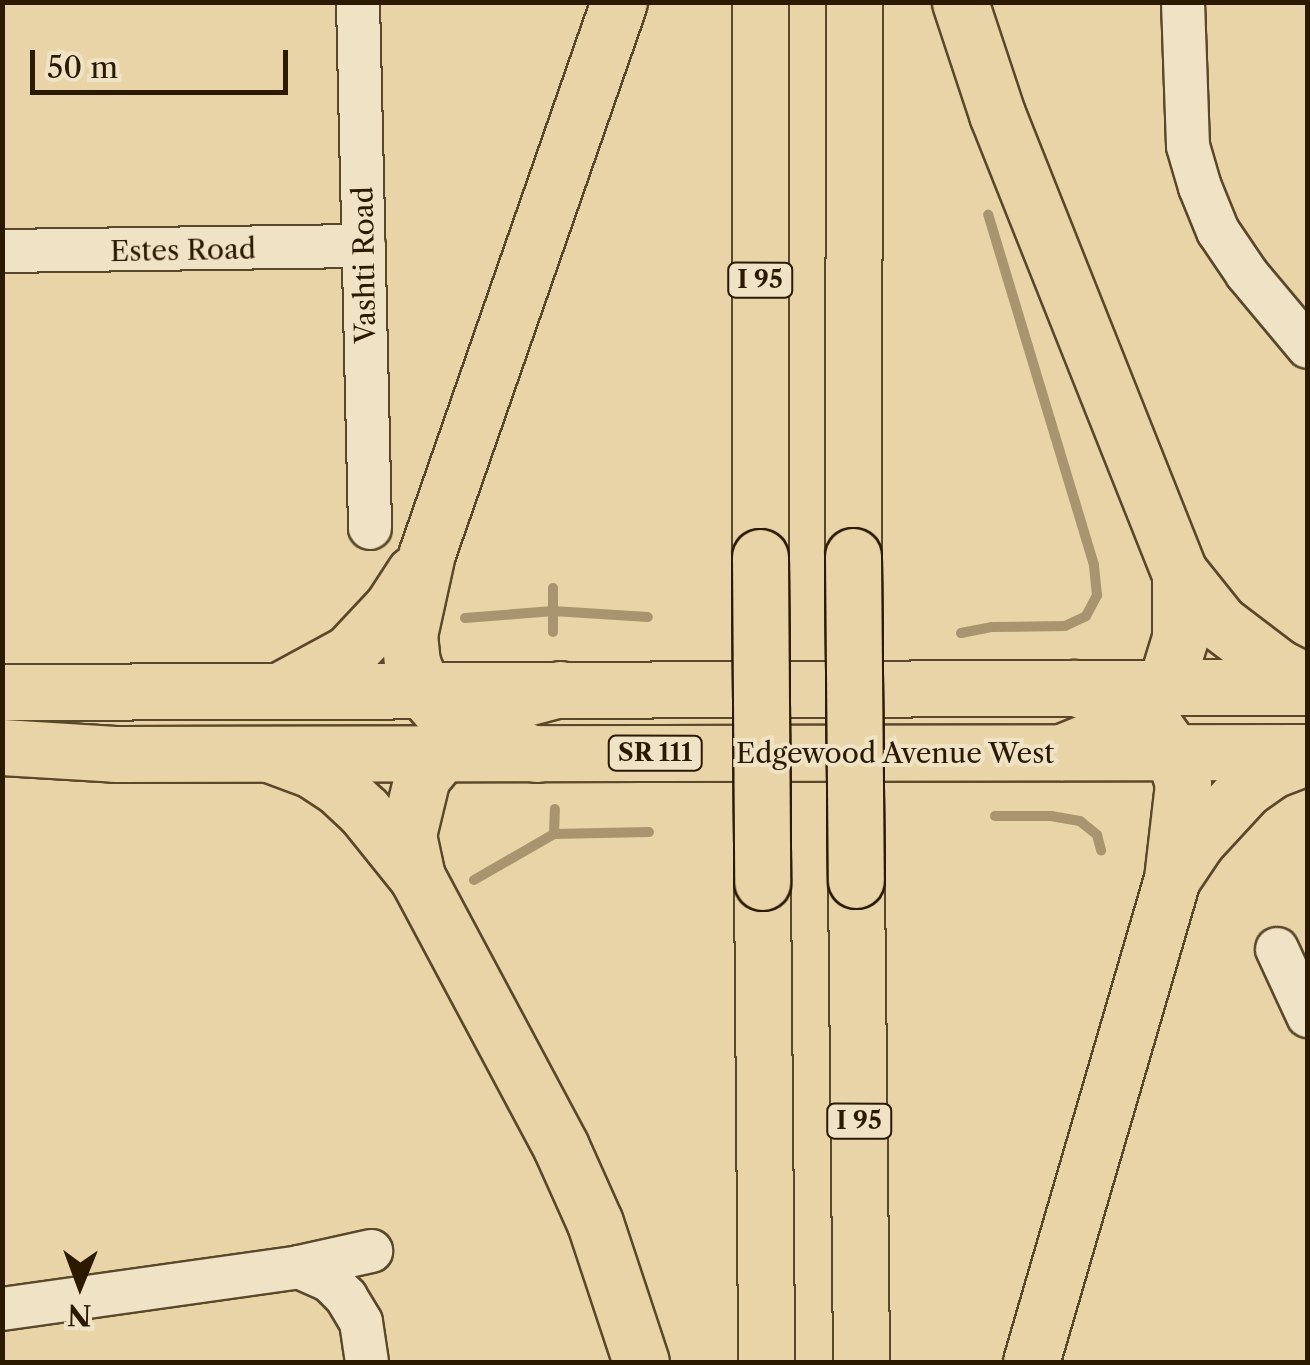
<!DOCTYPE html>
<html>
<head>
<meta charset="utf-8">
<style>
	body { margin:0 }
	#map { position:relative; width:1310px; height:1365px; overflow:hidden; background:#e8d4a6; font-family:"Libre Caslon Text",serif }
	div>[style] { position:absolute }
	.stream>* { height:10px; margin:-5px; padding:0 5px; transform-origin:5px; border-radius:5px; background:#a8946e }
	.roads { filter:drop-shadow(2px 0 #5a482a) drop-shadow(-2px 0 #5a482a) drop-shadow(0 2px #5a482a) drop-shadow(0 -2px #5a482a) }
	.minor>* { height:42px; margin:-21px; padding:0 21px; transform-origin:21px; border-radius:21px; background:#f0e3c5 }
	.primary>* { height:55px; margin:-27.5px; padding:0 27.5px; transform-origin:27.5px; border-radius:27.5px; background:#e8d4a6 }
	.motorway>* { height:55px; margin:-27.5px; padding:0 27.5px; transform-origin:27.5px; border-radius:27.5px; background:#e8d4a6 }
	.bridges { filter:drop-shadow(2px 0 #2b1900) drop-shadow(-2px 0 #2b1900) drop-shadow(0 2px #2b1900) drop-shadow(0 -2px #2b1900) }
	.motorway-bridge>* { height:55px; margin:-27.5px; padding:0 27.5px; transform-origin:27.5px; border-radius:27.5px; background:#e8d4a6 }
	span { translate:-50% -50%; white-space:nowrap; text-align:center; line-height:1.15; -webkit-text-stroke:8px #f0e3c5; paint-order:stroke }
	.shield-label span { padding:2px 8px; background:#f0e3c5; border:2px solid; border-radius:8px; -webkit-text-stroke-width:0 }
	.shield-label { font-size:25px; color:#2b1900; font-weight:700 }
	.street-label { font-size:28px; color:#2b1900 }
	.frame { position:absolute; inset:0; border:5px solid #2b1900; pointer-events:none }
	.north { position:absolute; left:30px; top:1235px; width:100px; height:100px; -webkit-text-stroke:8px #f0e3c5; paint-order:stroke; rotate:181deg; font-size:28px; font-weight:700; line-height:40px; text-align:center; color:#2b1900 }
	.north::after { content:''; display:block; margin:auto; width:35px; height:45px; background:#2b1900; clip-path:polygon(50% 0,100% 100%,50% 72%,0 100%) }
	.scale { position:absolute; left:30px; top:50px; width:258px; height:45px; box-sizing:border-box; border:5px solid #2b1900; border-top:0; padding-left:12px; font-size:30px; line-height:35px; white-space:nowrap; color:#2b1900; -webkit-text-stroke:8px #f0e3c5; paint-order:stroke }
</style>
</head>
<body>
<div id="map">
	<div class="stream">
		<div style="left:465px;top:618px;width:88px;rotate:-4.5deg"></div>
		<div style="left:553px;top:611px;width:95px;rotate:3.6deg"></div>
		<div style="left:553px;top:632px;width:44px;rotate:-90deg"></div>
		<div style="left:961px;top:633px;width:32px;rotate:-11deg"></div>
		<div style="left:992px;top:627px;width:73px;rotate:-0.8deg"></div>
		<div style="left:1065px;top:626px;width:23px;rotate:-25deg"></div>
		<div style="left:1086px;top:616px;width:24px;rotate:-62deg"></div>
		<div style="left:1097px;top:595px;width:30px;rotate:-96deg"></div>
		<div style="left:1094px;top:565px;width:366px;rotate:-106.8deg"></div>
		<div style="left:995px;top:816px;width:56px"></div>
		<div style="left:1051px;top:816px;width:29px;rotate:10deg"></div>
		<div style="left:1080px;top:821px;width:22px;rotate:39deg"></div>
		<div style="left:1097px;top:835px;width:16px;rotate:75deg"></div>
		<div style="left:554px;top:834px;width:25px;rotate:-88deg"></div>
		<div style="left:474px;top:880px;width:92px;rotate:-29.9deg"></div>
		<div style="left:554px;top:834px;width:95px;rotate:-1.2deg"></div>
	</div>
	<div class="roads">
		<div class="minor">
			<div style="left:358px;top:2px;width:526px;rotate:88.69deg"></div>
			<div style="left:1183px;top:2px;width:144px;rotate:88deg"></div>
			<div style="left:1188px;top:146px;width:43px;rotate:73.7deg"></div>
			<div style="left:1200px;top:187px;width:48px;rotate:67.8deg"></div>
			<div style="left:1218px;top:231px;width:52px;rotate:56deg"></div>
			<div style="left:1247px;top:274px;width:95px;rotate:50.1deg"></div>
			<div style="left:2px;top:251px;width:362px;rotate:-0.8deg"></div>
			<div style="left:1277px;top:949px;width:74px;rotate:65.2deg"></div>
			<div style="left:299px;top:1267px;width:34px;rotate:24deg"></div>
			<div style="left:330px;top:1281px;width:23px;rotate:45deg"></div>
			<div style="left:346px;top:1297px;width:29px;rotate:59deg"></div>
			<div style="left:361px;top:1322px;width:40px;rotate:81.5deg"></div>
			<div style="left:2px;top:1309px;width:300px;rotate:-8deg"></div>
			<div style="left:299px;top:1267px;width:74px;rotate:-12.5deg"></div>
		</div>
		<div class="primary">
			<div style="left:2px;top:692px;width:1306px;rotate:-0.22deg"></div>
			<div style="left:2px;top:747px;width:113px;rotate:3.5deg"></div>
			<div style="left:115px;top:754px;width:1193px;rotate:-0.1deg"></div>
		</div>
		<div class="motorway">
			<div style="left:960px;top:2px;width:118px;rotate:71.7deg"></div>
			<div style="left:997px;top:114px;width:494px;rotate:68.3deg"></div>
			<div style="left:1180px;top:573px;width:65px;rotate:90deg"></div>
			<div style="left:1180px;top:638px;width:51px;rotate:107deg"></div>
			<div style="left:1165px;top:687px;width:19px;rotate:126deg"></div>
			<div style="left:1154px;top:702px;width:45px;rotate:143.1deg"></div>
			<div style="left:1118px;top:729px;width:61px;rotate:157.7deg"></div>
			<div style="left:853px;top:556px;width:554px;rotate:-89.9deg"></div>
			<div style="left:760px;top:557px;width:555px;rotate:-90deg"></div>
			<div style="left:1180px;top:573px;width:64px;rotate:51.3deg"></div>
			<div style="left:1220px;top:623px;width:73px;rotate:37.2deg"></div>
			<div style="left:1278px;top:667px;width:34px;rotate:27deg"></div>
			<div style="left:560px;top:689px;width:43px;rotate:165.3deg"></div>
			<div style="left:518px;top:700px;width:63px;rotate:152.6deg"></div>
			<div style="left:462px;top:729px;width:62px;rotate:129.8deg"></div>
			<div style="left:422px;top:777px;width:60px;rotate:103.6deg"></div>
			<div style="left:408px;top:835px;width:43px;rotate:77.9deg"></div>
			<div style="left:417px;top:877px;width:306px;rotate:61.9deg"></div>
			<div style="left:561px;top:1147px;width:83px;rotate:65.9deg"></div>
			<div style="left:595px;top:1223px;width:146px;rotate:71.7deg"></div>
			<div style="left:281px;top:690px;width:77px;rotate:-28.6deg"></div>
			<div style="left:349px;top:653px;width:63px;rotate:-46.9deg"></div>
			<div style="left:392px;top:607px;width:40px;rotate:-57.1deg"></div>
			<div style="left:269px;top:754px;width:46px;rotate:20.4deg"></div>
			<div style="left:312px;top:770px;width:30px;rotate:33deg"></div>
			<div style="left:337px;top:786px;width:37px;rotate:43deg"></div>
			<div style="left:364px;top:811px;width:85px;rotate:51.2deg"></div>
			<div style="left:536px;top:754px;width:78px;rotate:-161.3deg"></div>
			<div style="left:462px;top:729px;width:28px;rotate:-139deg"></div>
			<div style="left:441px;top:711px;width:28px;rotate:-131deg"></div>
			<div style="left:423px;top:690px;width:29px;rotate:-112deg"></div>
			<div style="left:412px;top:663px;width:28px;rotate:-96deg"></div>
			<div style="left:409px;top:635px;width:84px;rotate:-77.6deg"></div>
			<div style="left:427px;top:553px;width:583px;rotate:-70.79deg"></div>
			<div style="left:1173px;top:877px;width:45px;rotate:-56deg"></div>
			<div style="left:1198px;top:840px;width:69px;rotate:-47.3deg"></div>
			<div style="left:1245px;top:789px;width:33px;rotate:-35deg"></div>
			<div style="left:1272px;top:770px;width:39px;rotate:-21deg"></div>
			<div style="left:856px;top:880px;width:482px;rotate:89.4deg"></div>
			<div style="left:762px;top:882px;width:480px;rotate:89.5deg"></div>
			<div style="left:1031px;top:1362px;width:503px;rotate:-73.73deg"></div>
			<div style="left:1172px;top:879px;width:96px;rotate:-83.4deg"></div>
			<div style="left:1183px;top:784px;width:34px;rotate:-107deg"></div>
			<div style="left:1173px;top:752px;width:27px;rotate:-126deg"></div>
			<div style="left:1157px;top:730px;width:54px;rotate:-146.3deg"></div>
			<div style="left:1112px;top:700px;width:40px;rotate:-162deg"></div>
		</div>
	</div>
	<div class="bridges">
		<div class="motorway-bridge">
			<div style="left:853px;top:556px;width:324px;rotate:89.5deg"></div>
			<div style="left:760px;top:557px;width:325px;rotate:89.6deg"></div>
		</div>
	</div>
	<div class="shield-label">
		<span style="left:760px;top:280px">I 95</span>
		<span style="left:655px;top:753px">SR 111</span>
		<span style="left:859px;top:1121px">I 95</span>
	</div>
	<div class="street-label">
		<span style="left:183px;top:250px;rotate:-1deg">Estes Road</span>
		<span style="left:364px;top:265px;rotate:-91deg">Vashti Road</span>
		<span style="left:895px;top:753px">Edgewood Avenue West</span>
	</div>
	<div class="frame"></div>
	<div class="north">N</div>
	<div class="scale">50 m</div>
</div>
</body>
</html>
